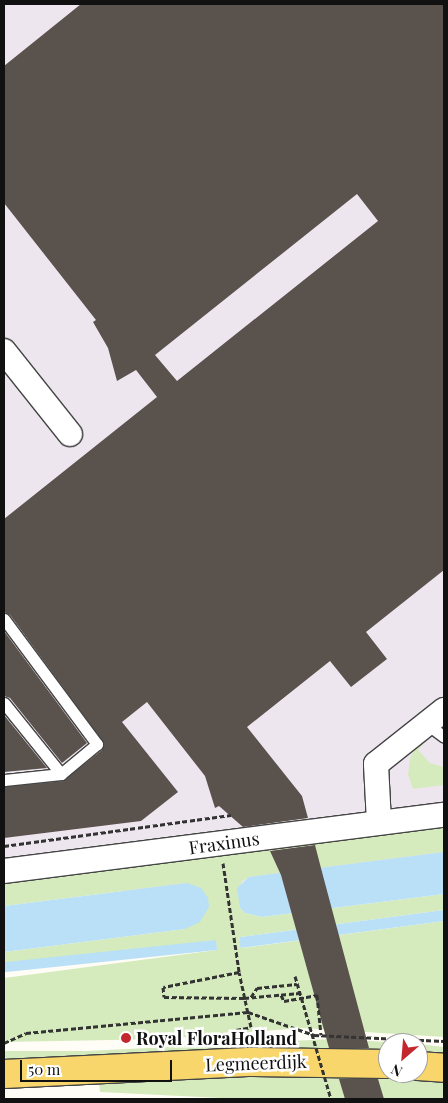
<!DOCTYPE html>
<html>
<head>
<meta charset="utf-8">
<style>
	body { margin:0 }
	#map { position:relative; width:448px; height:1103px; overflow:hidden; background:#fffdf5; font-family:"Playfair Display",serif }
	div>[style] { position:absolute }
	.industrial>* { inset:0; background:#eee6ef; transform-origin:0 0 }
	.green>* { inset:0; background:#d5ebbd }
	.water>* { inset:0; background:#b9e0f7; transform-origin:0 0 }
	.building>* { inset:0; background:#5a524d }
	.path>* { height:3px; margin-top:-1.5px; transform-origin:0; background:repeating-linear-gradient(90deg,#333 0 5px,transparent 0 7.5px) }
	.roads { filter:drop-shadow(1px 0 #444) drop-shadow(-1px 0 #444) drop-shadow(0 1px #444) drop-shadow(0 -1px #444) }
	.service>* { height:11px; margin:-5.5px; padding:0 5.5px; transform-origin:5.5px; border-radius:5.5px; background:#fff }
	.minor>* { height:24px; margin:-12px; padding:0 12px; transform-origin:12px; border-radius:12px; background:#fff }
	.primary>* { height:28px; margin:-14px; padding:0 14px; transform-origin:14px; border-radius:14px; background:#f9d66b }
	.path-bridge>* { height:3px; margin-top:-1.5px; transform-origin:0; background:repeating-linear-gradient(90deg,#333 0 5px,transparent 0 7.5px) }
	.dots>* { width:14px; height:14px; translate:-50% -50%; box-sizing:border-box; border:2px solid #fff; border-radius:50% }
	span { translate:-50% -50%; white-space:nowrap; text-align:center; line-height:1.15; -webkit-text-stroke:5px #fff; paint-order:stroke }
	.street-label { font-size:18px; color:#111 }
	.poi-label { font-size:18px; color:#111; font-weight:700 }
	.left { translate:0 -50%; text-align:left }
	.frame { position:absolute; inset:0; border:5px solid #111; pointer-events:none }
	.north { position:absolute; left:378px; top:1033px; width:50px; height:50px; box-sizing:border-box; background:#fff; border:1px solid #a0a0a0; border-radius:50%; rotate:207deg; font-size:14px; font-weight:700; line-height:20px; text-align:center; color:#111 }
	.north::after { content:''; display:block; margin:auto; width:18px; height:22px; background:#c4262e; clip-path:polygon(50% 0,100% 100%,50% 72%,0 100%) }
	.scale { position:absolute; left:20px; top:1060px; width:152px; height:22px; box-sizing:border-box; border:2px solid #111; border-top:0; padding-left:6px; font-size:15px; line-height:18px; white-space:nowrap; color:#111; -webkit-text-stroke:4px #fff; paint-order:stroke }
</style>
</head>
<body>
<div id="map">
	<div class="industrial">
		<div style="left:4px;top:4px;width:440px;height:887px"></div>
	</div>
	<div class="green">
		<div style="clip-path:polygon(430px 737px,418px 750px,430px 763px,444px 767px,444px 785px,413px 789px,408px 775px,410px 758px,414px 750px)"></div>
		<div style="clip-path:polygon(444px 827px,444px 852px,249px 877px,241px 882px,240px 908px,245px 913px,262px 917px,444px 894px,444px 910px,240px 937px,239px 942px,242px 948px,444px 921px,444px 1037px,302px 1028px,164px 1039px,4px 1042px,4px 978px,217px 950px,215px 941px,4px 967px,4px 952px,185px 929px,187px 883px,4px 906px,4px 883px)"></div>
		<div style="clip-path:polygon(332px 1039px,406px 1043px,388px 1043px,388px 1054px,4px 1063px,4px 1051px,86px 1051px)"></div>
		<div style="clip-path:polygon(418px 1044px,444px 1047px,444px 1058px,418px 1056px)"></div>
		<div style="clip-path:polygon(249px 1073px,356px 1075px,444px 1080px,444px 1099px,241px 1099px,100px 1092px,99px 1081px)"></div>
	</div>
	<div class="water">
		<div style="clip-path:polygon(444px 852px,444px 894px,262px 917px,245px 913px,240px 908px,237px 888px,249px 877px)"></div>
		<div style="clip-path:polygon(187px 883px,201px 888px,208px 898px,209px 907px,200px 922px,185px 929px,4px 952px,4px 906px)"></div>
		<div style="clip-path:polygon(444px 910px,444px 921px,241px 948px,239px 942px,240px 937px)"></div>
		<div style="left:216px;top:940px;width:10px;height:214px;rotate:84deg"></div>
	</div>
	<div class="building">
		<div style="clip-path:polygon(evenodd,81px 4px,444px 4px,444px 570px,366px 632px,387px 659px,351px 687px,330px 661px,247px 727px,302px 796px,308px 818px,243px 827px,219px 806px,215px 808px,205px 776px,147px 702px,122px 722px,178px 792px,141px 821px,4px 838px,4px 787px,63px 781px,102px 750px,104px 743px,10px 615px,4px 612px,4px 519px,157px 397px,136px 370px,117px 381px,108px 348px,93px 322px,96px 320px,4px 203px,4px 66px,81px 4px,357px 194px,378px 221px,177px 381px,155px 355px,357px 194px)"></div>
		<div style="clip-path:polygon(4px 631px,87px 743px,62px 763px,10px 698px,4px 696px)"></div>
		<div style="clip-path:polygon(4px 715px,47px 768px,4px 772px)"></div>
		<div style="clip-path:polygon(315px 845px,322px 872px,369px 1048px,329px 1048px,281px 875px,270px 851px)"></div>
		<div style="clip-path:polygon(339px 1079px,378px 1079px,384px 1099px,345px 1099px)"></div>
	</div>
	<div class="path">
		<div style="left:4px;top:846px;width:229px;rotate:-7.8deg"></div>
		<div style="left:223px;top:863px;width:110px;rotate:81.6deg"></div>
		<div style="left:239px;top:972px;width:77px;rotate:168.8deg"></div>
		<div style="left:163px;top:987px;width:10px;rotate:84deg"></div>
		<div style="left:164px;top:997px;width:80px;rotate:0.7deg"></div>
		<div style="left:244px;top:998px;width:56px;rotate:-5.1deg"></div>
		<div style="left:281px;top:995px;width:7px;rotate:63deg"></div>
		<div style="left:284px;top:1001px;width:34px;rotate:-10deg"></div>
		<div style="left:317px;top:995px;width:40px;rotate:84.3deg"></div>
		<div style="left:251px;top:997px;width:11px;rotate:-56deg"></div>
		<div style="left:257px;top:988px;width:40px;rotate:-5.7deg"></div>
		<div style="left:236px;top:1030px;width:15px;rotate:-11deg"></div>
		<div style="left:251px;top:1027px;width:56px;rotate:-102.3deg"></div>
		<div style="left:4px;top:1043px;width:24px;rotate:-24deg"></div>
		<div style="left:26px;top:1033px;width:223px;rotate:-5.4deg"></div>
		<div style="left:248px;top:1012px;width:70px;rotate:19.2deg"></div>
		<div style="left:314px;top:1035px;width:130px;rotate:2.6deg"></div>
	</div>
	<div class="roads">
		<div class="service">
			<div style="left:4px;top:619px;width:156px;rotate:53.4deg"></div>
			<div style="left:97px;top:744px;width:47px;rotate:140.2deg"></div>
			<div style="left:61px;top:774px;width:57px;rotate:174deg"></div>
			<div style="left:4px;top:703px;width:91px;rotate:51.2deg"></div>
			<div style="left:427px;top:724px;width:21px;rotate:37deg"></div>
		</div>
		<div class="minor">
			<div style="left:4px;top:351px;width:106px;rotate:51.5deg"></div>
			<div style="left:379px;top:822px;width:58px;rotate:-93deg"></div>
			<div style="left:376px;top:764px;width:87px;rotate:-38.5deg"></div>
			<div style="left:4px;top:871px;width:444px;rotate:-7.3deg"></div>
		</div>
		<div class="primary">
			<div style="left:418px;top:1066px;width:26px;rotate:4deg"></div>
			<div style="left:4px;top:1074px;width:249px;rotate:-2.8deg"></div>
			<div style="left:253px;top:1062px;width:135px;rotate:0.8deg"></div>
		</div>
	</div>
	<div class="path-bridge">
		<div style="left:295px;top:976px;width:128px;rotate:73.7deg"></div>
	</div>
	<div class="dots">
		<div style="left:126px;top:1038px;background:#c4262e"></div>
	</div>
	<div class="street-label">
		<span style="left:224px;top:843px;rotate:-8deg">Fraxinus</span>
		<span style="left:256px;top:1063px;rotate:-2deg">Legmeerdijk</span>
	</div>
	<div class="poi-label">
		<span class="left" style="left:136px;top:1038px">Royal FloraHolland</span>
	</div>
	<div class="frame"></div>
	<div class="north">N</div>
	<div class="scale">50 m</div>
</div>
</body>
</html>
